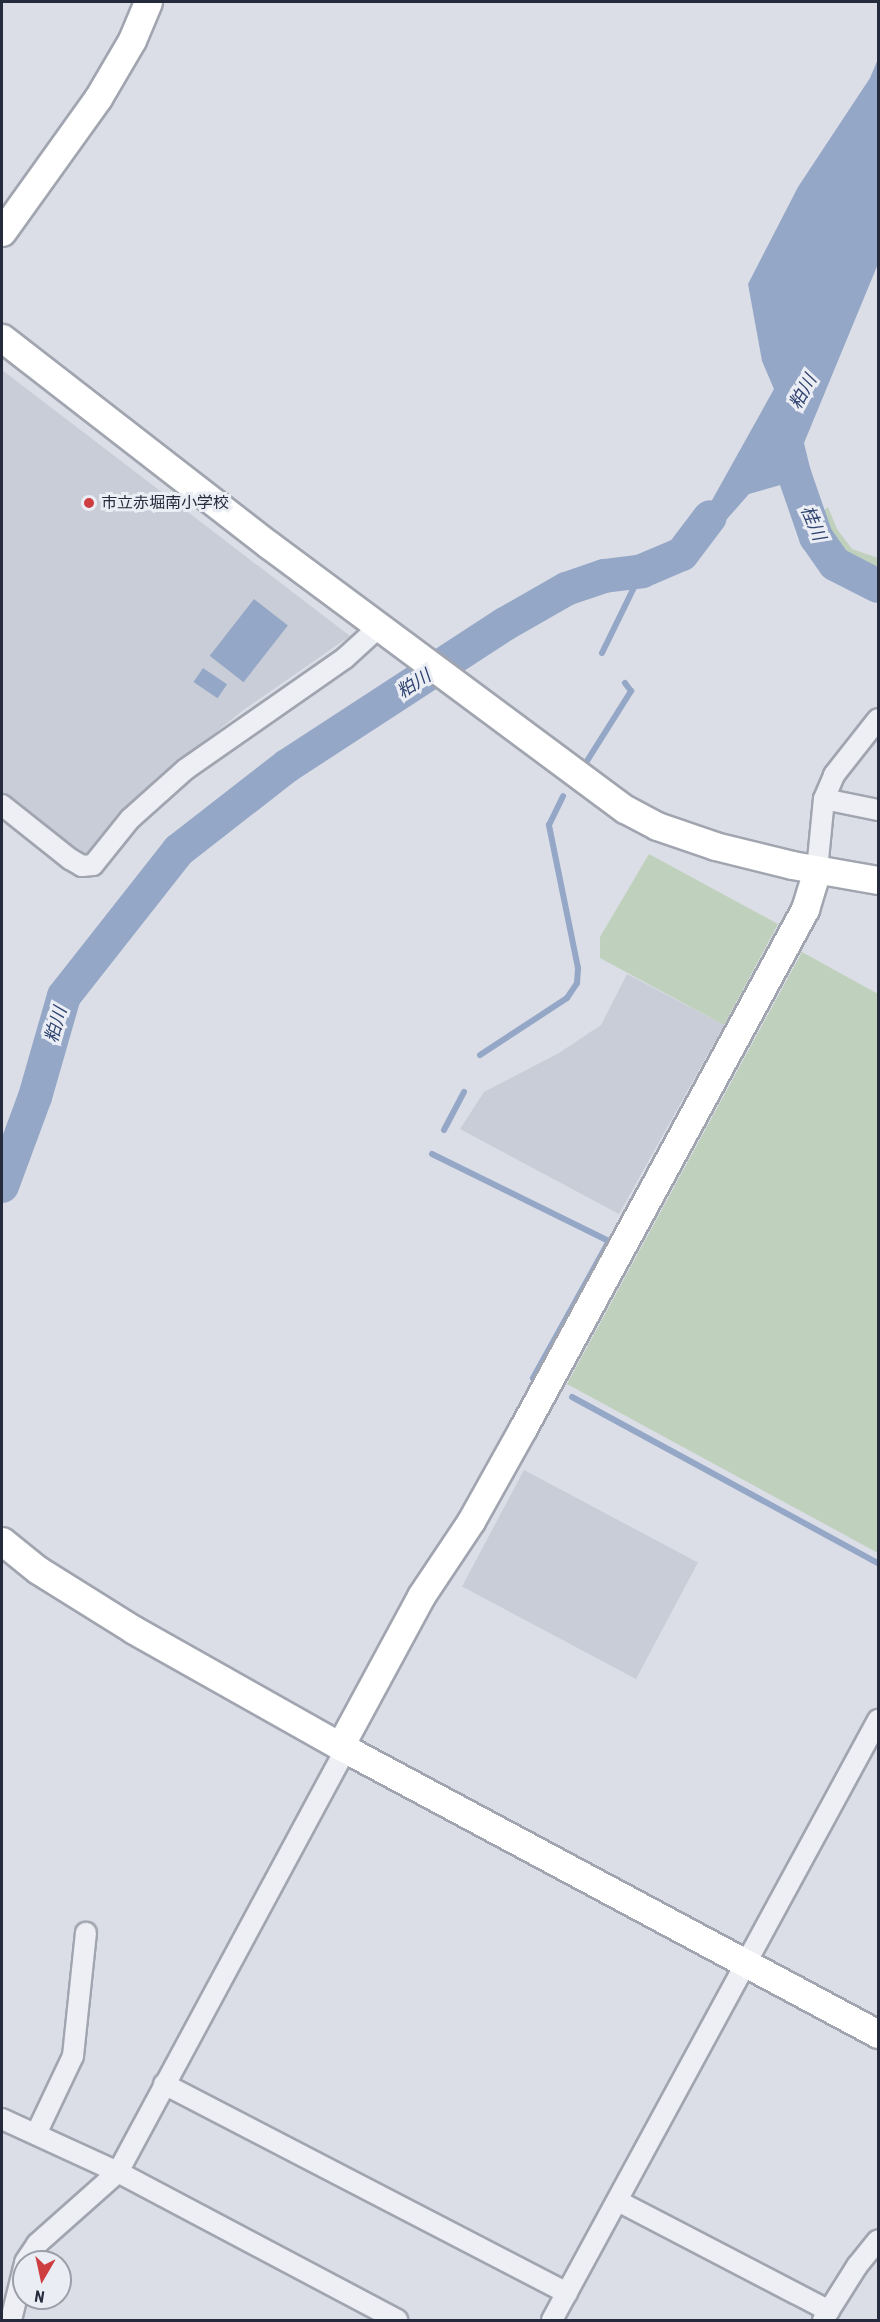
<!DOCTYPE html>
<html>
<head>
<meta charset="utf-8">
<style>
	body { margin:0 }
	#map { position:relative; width:880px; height:2322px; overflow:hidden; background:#dbdee6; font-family:"Roboto Condensed","Noto Sans JP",sans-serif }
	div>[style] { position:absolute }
	.built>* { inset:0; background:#c9cdd8; transform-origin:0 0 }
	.green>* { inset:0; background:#bfd0bc }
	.water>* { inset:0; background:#95a7c7; transform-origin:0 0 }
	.stream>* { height:6px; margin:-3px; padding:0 3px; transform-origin:3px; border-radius:3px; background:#95a7c7 }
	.river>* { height:34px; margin:-17px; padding:0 17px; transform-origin:17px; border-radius:17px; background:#95a7c7 }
	.roads { filter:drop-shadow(2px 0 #a1a5b0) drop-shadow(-2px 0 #a1a5b0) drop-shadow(0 2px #a1a5b0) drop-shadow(0 -2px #a1a5b0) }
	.street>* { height:20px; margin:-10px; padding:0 10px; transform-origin:10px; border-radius:10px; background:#eeeff4 }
	.secondary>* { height:27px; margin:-13.5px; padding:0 13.5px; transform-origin:13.5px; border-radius:13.5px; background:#fff }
	.dots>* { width:16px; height:16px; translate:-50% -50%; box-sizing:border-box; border:3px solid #ebedf4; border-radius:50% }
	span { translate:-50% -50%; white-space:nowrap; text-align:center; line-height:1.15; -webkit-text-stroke:6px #ebedf4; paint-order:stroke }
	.poi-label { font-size:16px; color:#252b3c }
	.left { translate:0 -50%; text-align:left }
	.water-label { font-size:18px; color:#304470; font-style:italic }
	.frame { position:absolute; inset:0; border:3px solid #252b3c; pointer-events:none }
	.north { position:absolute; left:12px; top:2250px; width:60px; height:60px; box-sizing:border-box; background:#ebedf4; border:2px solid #9c9faa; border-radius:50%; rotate:189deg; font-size:16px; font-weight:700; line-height:24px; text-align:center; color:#252b3c }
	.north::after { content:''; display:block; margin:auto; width:21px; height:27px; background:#ce3d40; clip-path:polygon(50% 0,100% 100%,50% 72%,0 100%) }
</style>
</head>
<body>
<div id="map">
	<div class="built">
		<div style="clip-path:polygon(2px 370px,350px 636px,242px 711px,178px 763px,129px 807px,89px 853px,76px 854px,2px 796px)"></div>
		<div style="clip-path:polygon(627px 974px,724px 1025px,619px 1214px,460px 1129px,484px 1092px,559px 1053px,601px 1025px)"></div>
		<div style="left:524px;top:1470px;width:197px;height:132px;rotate:28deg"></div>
	</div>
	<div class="green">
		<div style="clip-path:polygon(828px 507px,837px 529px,852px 549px,878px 558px,878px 577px,837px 557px,824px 538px,819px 514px)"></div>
		<div style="clip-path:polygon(649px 854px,778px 924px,724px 1025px,600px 958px,600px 937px)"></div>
		<div style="clip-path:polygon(802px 952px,878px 994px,878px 1553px,567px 1384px)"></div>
	</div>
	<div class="water">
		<div style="clip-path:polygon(878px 59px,878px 264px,804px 443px,812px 476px,749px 494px,712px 536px,682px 554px,774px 389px,762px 361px,748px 284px,798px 187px,870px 78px)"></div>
		<div style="left:254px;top:599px;width:43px;height:72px;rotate:38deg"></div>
		<div style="left:203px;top:668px;width:29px;height:17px;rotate:34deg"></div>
	</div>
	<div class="stream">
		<div style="left:602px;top:653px;width:91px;rotate:-64deg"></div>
		<div style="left:587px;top:761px;width:83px;rotate:-57.8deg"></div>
		<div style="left:631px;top:691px;width:10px;rotate:-127deg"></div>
		<div style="left:480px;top:1055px;width:104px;rotate:-33.2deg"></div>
		<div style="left:567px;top:998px;width:18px;rotate:-56deg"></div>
		<div style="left:577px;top:983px;width:15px;rotate:-86deg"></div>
		<div style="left:578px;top:968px;width:146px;rotate:-101.5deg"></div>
		<div style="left:549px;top:825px;width:32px;rotate:-64deg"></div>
		<div style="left:444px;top:1130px;width:43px;rotate:-62.2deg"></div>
		<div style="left:432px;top:1154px;width:197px;rotate:26.2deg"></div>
		<div style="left:609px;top:1241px;width:157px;rotate:119deg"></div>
		<div style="left:572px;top:1397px;width:348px;rotate:28.5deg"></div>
	</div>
	<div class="river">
		<div style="left:781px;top:436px;width:107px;rotate:70.9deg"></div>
		<div style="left:816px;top:537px;width:33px;rotate:55deg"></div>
		<div style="left:835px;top:564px;width:48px;rotate:27.1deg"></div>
		<div style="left:2px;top:1186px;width:95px;rotate:-69.7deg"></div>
		<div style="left:35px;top:1097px;width:105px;rotate:-74deg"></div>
		<div style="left:64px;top:996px;width:186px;rotate:-51.8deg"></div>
		<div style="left:179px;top:850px;width:137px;rotate:-37.9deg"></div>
		<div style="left:287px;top:766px;width:260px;rotate:-33.1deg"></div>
		<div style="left:505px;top:624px;width:70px;rotate:-29.8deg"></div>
		<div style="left:566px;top:589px;width:40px;rotate:-18.9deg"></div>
		<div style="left:604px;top:576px;width:38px;rotate:-7deg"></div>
		<div style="left:642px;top:571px;width:43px;rotate:-23deg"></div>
		<div style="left:682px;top:554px;width:46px;rotate:-52.9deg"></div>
	</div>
	<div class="roads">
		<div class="street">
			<div style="left:824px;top:799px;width:55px;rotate:11.5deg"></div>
			<div style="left:2px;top:805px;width:87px;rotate:38.5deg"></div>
			<div style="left:70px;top:859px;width:14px;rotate:30deg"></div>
			<div style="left:82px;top:866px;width:11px;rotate:-5deg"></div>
			<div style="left:93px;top:865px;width:59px;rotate:-51.2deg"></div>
			<div style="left:130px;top:819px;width:75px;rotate:-41.8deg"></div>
			<div style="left:186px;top:769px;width:194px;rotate:-34.9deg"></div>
			<div style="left:345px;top:658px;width:47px;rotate:-42.4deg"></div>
			<div style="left:817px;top:870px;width:71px;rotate:-84.4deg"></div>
			<div style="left:824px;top:799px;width:26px;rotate:-67deg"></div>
			<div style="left:834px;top:775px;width:71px;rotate:-51.8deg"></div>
			<div style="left:164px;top:2084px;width:454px;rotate:27.4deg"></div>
			<div style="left:2px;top:2119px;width:128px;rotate:24.6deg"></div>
			<div style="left:118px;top:2172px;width:316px;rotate:27.9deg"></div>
			<div style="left:36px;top:2134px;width:86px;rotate:-64.6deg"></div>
			<div style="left:73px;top:2056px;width:124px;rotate:-84deg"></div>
			<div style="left:618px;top:2201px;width:238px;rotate:27.5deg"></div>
			<div style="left:25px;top:2262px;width:22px;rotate:-56deg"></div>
			<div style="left:37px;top:2244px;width:108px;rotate:-41.6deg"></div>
			<div style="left:118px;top:2172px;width:481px;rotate:-61.7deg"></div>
			<div style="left:11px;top:2320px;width:55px;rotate:-76.2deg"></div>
			<div style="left:552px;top:2320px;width:683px;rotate:-61.48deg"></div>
			<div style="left:823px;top:2320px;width:64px;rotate:-57.8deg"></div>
			<div style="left:857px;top:2266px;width:33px;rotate:-51deg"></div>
		</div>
		<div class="secondary">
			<div style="left:2px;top:232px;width:165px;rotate:-54.4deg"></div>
			<div style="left:98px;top:98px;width:67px;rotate:-59.6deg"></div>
			<div style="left:132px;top:40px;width:41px;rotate:-67.2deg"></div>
			<div style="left:2px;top:338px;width:338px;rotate:37.8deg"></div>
			<div style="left:269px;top:545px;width:443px;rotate:36.6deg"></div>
			<div style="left:625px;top:809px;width:36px;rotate:28deg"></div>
			<div style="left:657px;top:826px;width:61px;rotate:19deg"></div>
			<div style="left:715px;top:846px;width:79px;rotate:13.9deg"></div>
			<div style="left:792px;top:865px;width:87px;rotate:9.9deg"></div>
			<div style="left:2px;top:1541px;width:46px;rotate:38.9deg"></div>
			<div style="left:38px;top:1570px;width:113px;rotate:32deg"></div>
			<div style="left:134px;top:1630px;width:236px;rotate:29.4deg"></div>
			<div style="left:340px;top:1746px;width:610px;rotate:28.16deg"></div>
			<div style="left:340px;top:1746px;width:170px;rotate:-61.6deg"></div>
			<div style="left:421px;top:1596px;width:90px;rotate:-56.3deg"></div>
			<div style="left:471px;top:1521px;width:107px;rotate:-60.8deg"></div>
			<div style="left:523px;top:1428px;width:591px;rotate:-61.48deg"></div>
			<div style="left:805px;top:909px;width:41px;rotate:-72.9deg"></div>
		</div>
	</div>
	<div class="dots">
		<div style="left:89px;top:503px;background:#ce3d40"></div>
	</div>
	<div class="poi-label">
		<span class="left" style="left:101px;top:503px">市立赤堀南小学校</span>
	</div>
	<div class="water-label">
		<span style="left:803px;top:392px;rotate:-61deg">粕川</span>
		<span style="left:813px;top:523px;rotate:67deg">桂川</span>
		<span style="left:414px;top:684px;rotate:-33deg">粕川</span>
		<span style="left:56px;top:1025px;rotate:-74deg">粕川</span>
	</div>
	<div class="frame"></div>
	<div class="north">N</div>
</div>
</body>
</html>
